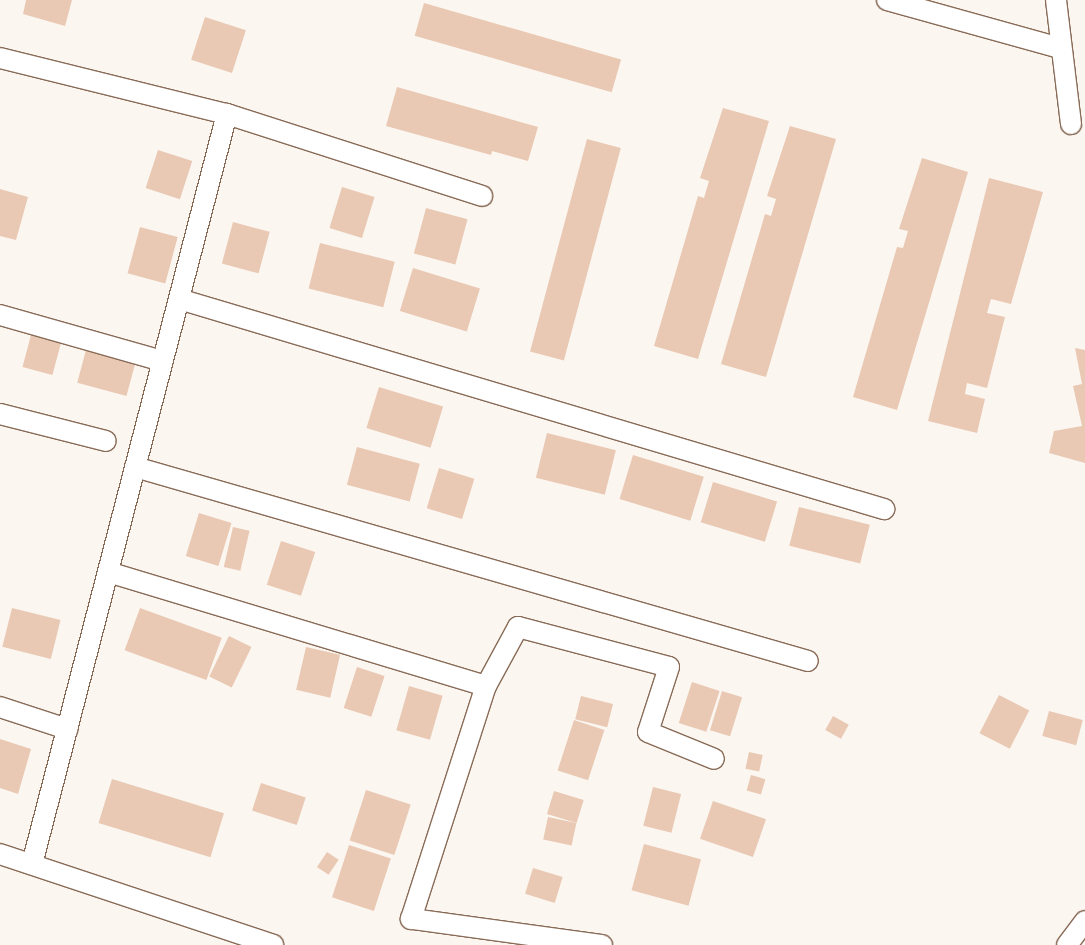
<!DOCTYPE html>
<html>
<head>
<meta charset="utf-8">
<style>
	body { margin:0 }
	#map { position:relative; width:1085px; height:945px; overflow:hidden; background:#fcf6f1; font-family:"Roboto Serif",serif }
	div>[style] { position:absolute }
	.building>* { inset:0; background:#e9c9b3; transform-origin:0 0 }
	.roads { filter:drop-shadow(1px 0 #886b57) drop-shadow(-1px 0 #886b57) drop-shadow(0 1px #886b57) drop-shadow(0 -1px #886b57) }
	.street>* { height:20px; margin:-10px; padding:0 10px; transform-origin:10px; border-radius:10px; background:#fff }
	span { translate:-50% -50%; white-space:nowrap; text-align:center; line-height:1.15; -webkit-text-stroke:5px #fff; paint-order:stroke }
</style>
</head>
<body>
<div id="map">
	<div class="building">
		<div style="clip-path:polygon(26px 0,72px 0,65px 26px,23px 14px)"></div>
		<div style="left:424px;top:3px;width:205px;height:34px;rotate:16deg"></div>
		<div style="left:205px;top:17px;width:43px;height:45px;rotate:18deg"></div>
		<div style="clip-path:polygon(397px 87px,538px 127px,528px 161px,492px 151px,491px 155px,386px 126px)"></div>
		<div style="clip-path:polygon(723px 108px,769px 121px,698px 359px,654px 346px,698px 196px,704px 198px,709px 181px,700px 178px)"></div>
		<div style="clip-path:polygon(790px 126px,836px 139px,766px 377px,721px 364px,765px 214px,771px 216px,776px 199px,767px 196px)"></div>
		<div style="left:587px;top:139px;width:35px;height:220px;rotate:15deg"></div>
		<div style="left:158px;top:150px;width:36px;height:40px;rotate:18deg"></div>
		<div style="clip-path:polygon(922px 158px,968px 172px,897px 410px,853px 397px,897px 247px,903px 248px,908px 231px,899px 229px)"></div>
		<div style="clip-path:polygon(989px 178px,1043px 192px,1011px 304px,991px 299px,987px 313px,1005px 317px,987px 388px,967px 383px,965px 394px,985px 399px,977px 433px,928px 421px)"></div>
		<div style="left:342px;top:187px;width:34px;height:43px;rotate:17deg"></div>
		<div style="clip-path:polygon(0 189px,28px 197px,16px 240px,0 236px)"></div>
		<div style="left:426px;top:208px;width:43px;height:47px;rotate:15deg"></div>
		<div style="left:233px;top:222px;width:38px;height:43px;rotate:15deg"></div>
		<div style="left:140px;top:227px;width:39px;height:48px;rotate:15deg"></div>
		<div style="left:320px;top:243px;width:77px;height:47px;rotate:14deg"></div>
		<div style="left:413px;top:268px;width:70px;height:45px;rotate:17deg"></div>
		<div style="left:31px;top:335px;width:31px;height:33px;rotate:15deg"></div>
		<div style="clip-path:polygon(1075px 348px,1085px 350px,1085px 463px,1049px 453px,1054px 431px,1082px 426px,1073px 386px,1082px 384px)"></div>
		<div style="left:86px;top:350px;width:51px;height:34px;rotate:15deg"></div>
		<div style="left:379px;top:387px;width:67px;height:43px;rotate:17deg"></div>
		<div style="left:547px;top:433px;width:71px;height:46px;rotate:14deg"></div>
		<div style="left:357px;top:447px;width:65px;height:39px;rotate:15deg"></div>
		<div style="left:633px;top:455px;width:74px;height:46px;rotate:17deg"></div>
		<div style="left:439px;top:468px;width:37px;height:42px;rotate:17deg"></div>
		<div style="left:713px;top:482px;width:67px;height:42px;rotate:17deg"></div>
		<div style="left:799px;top:507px;width:73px;height:40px;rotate:14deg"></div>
		<div style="left:199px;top:513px;width:34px;height:45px;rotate:17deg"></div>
		<div style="left:233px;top:527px;width:17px;height:41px;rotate:13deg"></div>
		<div style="left:281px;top:541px;width:36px;height:46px;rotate:18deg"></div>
		<div style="left:12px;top:608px;width:50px;height:40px;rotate:14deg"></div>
		<div style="left:140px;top:608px;width:87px;height:45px;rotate:20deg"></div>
		<div style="left:229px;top:636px;width:25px;height:45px;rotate:26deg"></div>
		<div style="left:306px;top:647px;width:35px;height:44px;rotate:13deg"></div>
		<div style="left:357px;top:667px;width:29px;height:43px;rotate:18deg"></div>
		<div style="left:692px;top:682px;width:29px;height:43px;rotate:18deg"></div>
		<div style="left:409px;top:686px;width:35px;height:46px;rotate:16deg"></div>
		<div style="left:722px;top:691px;width:21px;height:41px;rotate:17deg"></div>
		<div style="left:999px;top:695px;width:34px;height:43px;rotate:27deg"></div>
		<div style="left:581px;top:696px;width:33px;height:24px;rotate:14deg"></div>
		<div style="left:1049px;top:711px;width:35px;height:26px;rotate:15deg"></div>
		<div style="left:833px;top:716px;width:18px;height:16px;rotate:29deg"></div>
		<div style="left:574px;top:720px;width:32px;height:53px;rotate:18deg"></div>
		<div style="clip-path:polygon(0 739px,31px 749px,18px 794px,0 788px)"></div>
		<div style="left:749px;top:752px;width:14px;height:17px;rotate:12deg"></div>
		<div style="left:751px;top:775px;width:15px;height:16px;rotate:16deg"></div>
		<div style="left:112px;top:779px;width:117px;height:46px;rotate:17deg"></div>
		<div style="left:261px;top:783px;width:47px;height:29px;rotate:18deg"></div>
		<div style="left:653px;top:787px;width:29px;height:40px;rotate:14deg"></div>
		<div style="left:366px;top:790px;width:47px;height:53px;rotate:18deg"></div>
		<div style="left:554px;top:791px;width:31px;height:24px;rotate:17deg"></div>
		<div style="left:713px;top:801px;width:56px;height:40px;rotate:19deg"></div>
		<div style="left:548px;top:817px;width:29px;height:23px;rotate:12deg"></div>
		<div style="left:644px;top:844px;width:59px;height:48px;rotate:15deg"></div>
		<div style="left:349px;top:845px;width:44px;height:55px;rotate:18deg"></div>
		<div style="left:327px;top:852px;width:14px;height:18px;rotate:34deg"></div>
		<div style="left:533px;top:868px;width:31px;height:27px;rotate:17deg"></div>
	</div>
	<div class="roads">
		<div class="street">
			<div style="left:887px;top:0;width:180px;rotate:15.5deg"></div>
			<div style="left:1056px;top:0;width:125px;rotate:83.1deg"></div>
			<div style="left:0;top:58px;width:234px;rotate:13.9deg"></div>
			<div style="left:227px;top:114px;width:268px;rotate:17.8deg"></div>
			<div style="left:179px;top:299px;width:736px;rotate:16.59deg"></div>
			<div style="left:0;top:315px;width:169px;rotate:15.8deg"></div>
			<div style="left:0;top:414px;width:109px;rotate:14.3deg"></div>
			<div style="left:135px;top:467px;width:700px;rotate:16.08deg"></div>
			<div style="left:108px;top:572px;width:395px;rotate:16.8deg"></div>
			<div style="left:0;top:707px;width:71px;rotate:18.2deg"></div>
			<div style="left:0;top:854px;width:288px;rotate:18.4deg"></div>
			<div style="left:32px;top:864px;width:775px;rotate:-75.43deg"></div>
			<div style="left:602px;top:945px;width:193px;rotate:-172.2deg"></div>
			<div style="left:411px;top:919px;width:245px;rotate:-72.2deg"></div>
			<div style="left:486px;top:686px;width:67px;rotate:-61.5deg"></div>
			<div style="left:518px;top:627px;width:156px;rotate:14.8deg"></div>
			<div style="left:669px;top:667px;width:68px;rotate:107.9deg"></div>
			<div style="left:648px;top:732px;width:71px;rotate:22.2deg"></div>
			<div style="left:1067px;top:945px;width:30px;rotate:-53deg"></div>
		</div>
	</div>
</div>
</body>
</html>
